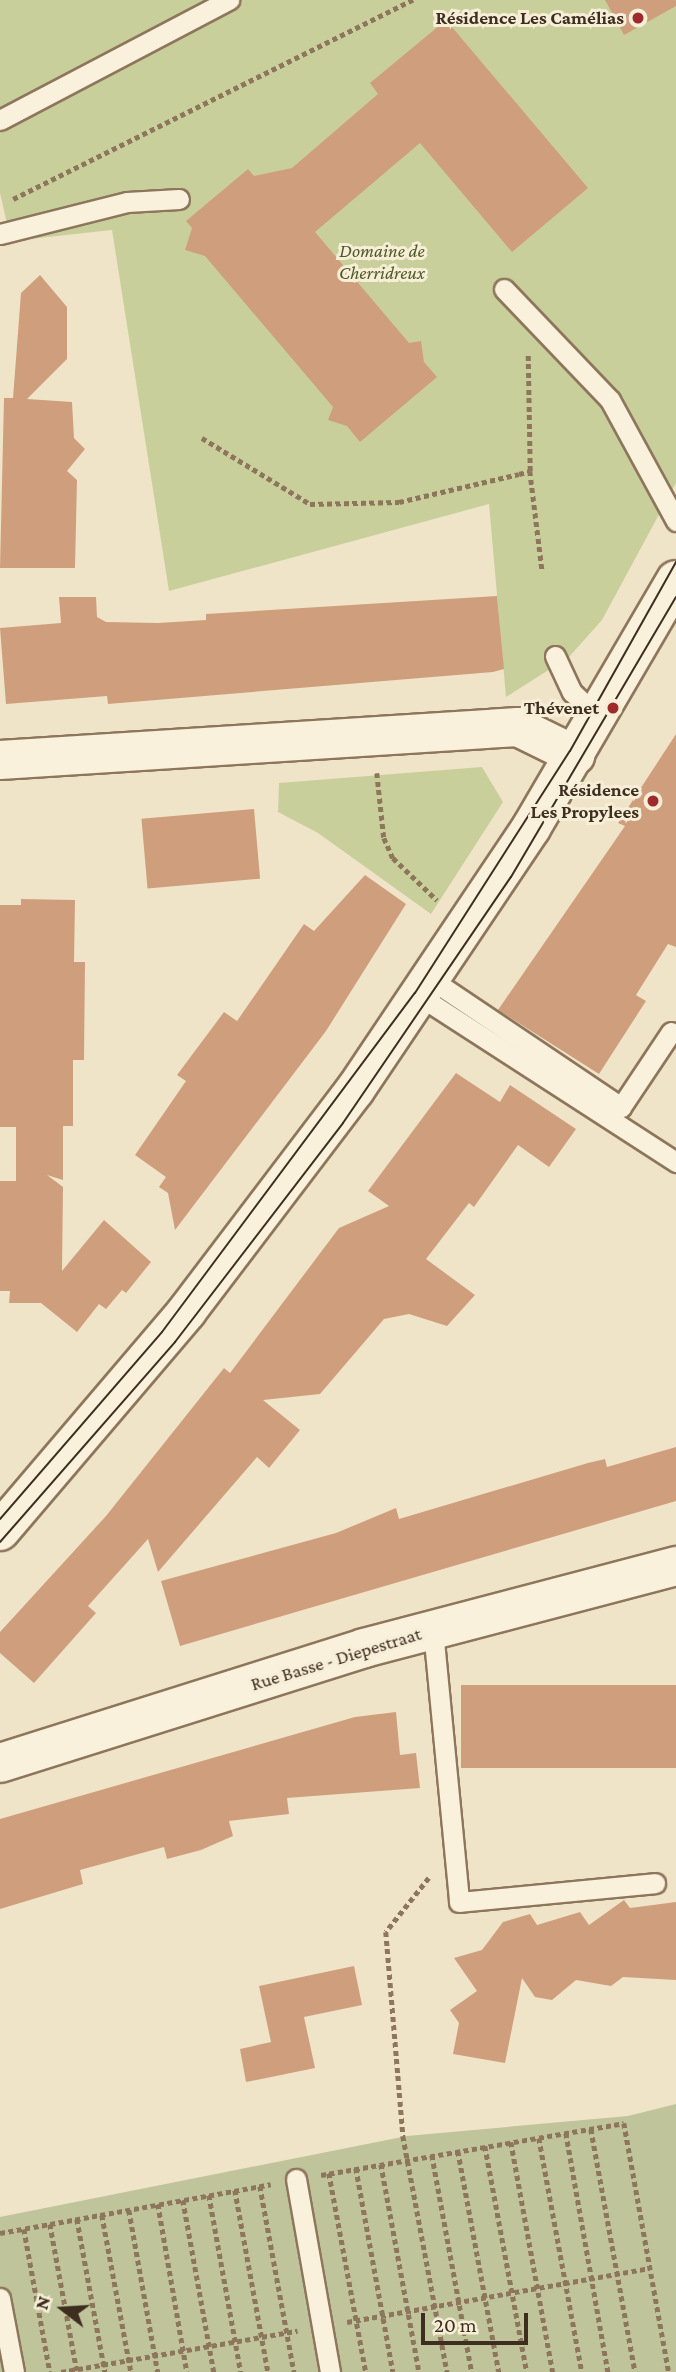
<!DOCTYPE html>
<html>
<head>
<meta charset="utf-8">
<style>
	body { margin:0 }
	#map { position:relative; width:676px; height:2372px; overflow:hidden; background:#f0e4c8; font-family:"Crimson Pro",serif }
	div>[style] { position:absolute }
	.green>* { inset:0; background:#c9cf9b }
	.cemetery>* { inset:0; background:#bfc49a }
	.building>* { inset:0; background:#cf9f7d; transform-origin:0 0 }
	.path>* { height:4.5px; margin-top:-2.25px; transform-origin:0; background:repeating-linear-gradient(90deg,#8d765c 0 5px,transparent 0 8.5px) }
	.roads { filter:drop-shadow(2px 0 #8d765c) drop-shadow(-2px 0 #8d765c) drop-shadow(0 2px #8d765c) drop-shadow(0 -2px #8d765c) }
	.lane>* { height:19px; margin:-9.5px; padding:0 9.5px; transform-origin:9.5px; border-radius:9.5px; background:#faf1dc }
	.street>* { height:38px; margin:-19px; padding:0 19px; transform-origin:19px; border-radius:19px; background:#faf1dc }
	.secondary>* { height:38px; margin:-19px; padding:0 19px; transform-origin:19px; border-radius:19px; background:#faf1dc }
	.tram>* { height:2px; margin:-1px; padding:0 1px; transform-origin:1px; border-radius:1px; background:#3d2e20 }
	.dots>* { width:19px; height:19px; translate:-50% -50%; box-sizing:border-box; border:4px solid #f7eed8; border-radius:50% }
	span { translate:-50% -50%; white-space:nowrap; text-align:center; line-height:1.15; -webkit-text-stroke:6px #f7eed8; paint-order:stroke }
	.poi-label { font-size:19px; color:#3d2e20; font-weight:700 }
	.right { translate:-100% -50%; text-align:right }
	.park-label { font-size:19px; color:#4d5a26; font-style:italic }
	.street-label { font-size:19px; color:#3d2e20 }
	.north { position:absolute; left:28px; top:2274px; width:70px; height:70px; -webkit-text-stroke:5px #f7eed8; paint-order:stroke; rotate:287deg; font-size:19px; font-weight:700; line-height:28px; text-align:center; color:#3d2e20 }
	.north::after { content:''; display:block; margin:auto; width:24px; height:32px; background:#3d2e20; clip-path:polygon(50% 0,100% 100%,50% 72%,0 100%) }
	.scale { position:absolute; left:421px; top:2313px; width:107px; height:32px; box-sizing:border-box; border:4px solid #3d2e20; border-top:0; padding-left:9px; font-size:21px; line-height:24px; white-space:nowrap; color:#3d2e20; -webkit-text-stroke:5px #f7eed8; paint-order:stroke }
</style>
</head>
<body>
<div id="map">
	<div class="green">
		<div style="clip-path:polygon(0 0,676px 0,676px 483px,602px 620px,569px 657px,506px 697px,489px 504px,169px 591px,112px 230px,11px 241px,0 193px)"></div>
		<div style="clip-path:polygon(482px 767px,503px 802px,431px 914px,318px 833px,278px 812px,279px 783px)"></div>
	</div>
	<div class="cemetery">
		<div style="clip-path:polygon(676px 2104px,676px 2372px,0 2372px,0 2217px,407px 2136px,628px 2116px)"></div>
	</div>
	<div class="building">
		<div style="clip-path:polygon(605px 0,676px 0,676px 6px,624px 35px)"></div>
		<div style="clip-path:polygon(446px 20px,588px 188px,512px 252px,420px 143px,315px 232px,409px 343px,421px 341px,424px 362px,437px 377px,360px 442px,347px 426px,328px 420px,333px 407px,205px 256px,185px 250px,192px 228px,186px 221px,248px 169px,254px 176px,292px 168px,378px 94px,370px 83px)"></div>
		<div style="clip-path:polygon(40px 275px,67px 307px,67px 359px,27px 399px,72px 402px,74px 438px,85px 449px,67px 471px,77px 480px,75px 568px,0 568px,4px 398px,13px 398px,21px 293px)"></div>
		<div style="clip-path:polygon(497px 596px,504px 669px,493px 672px,108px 704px,107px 696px,6px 704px,0 628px,61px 623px,59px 597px,96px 597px,97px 617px,106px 622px,158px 623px,206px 620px,206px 614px)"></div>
		<div style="clip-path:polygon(676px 734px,676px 947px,668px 944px,636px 995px,646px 1001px,599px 1074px,498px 1010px,625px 826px,618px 823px)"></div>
		<div style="left:254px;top:809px;width:70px;height:113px;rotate:85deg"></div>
		<div style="clip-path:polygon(365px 875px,406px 904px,326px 1031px,175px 1230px,168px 1193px,159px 1187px,166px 1177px,135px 1155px,186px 1081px,177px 1075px,224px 1012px,237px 1021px,304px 924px,314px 931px)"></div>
		<div style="clip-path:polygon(21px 899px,75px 900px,74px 962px,85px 962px,84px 1060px,73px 1060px,73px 1126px,63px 1126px,63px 1180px,47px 1175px,63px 1187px,62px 1271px,104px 1220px,151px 1262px,126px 1293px,122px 1290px,106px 1309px,99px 1304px,77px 1332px,41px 1303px,9px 1303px,10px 1291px,0 1291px,0 1181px,16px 1181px,16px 1127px,0 1127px,0 905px,21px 905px)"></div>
		<div style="clip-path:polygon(456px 1073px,500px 1102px,510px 1085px,576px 1129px,549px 1167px,518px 1145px,474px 1207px,469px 1203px,426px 1259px,475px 1295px,447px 1326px,409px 1314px,384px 1319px,320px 1394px,263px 1400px,300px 1430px,269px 1468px,257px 1457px,158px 1572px,148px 1539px,88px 1606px,96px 1613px,34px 1683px,0 1653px,0 1632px,106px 1516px,224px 1368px,230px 1373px,339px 1228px,389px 1206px,368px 1191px)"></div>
		<div style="clip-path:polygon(676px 1447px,676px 1501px,180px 1646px,161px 1581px,336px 1533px,396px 1508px,399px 1519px,588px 1463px,605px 1459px,607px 1467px)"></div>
		<div style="left:676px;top:1685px;width:83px;height:215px;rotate:90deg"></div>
		<div style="clip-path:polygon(396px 1712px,400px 1755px,416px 1753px,420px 1788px,287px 1798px,289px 1814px,229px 1821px,233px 1836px,201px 1850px,167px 1859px,164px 1847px,80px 1870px,83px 1884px,0 1909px,0 1819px,355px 1717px)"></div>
		<div style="clip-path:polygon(624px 1900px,630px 1908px,676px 1902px,676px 1980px,623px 1977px,611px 1986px,576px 1980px,552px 2000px,535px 1997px,522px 1978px,505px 2063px,453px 2054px,459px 2023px,450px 2010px,477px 1991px,454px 1958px,482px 1950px,503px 1922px,530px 1914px,537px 1925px,580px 1912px,589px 1925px)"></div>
		<div style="clip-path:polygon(354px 1966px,362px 2005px,304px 2017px,315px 2068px,246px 2082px,240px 2049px,271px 2042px,259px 1986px)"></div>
	</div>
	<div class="path">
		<div style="left:13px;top:199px;width:447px;rotate:-26.5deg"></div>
		<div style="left:202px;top:438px;width:127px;rotate:31.4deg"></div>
		<div style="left:310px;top:504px;width:89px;rotate:-1.3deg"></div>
		<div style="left:399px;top:502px;width:123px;rotate:-13.1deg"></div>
		<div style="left:519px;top:474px;width:11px;rotate:-15deg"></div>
		<div style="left:530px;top:471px;width:118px;rotate:-91deg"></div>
		<div style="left:530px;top:471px;width:99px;rotate:83deg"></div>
		<div style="left:377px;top:773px;width:65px;rotate:83.9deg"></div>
		<div style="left:384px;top:838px;width:22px;rotate:66deg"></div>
		<div style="left:393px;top:858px;width:61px;rotate:43.7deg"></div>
		<div style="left:429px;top:1878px;width:69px;rotate:128.5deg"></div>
		<div style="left:386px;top:1932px;width:205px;rotate:85.2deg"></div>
		<div style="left:403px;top:2136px;width:240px;rotate:79.4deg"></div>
		<div style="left:591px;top:2129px;width:247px;rotate:79.7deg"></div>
		<div style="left:566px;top:2133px;width:243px;rotate:80deg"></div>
		<div style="left:539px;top:2138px;width:238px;rotate:79.6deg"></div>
		<div style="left:511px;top:2142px;width:234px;rotate:79.7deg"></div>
		<div style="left:485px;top:2146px;width:230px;rotate:79.5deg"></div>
		<div style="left:458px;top:2151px;width:225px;rotate:79.5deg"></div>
		<div style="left:432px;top:2155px;width:221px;rotate:79.6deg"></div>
		<div style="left:381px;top:2164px;width:211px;rotate:79.6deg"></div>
		<div style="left:356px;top:2168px;width:207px;rotate:79.7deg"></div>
		<div style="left:329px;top:2173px;width:202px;rotate:79.5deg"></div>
		<div style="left:321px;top:2175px;width:307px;rotate:-9.7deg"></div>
		<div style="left:624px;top:2123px;width:253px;rotate:79.8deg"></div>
		<div style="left:260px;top:2186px;width:189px;rotate:79.6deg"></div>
		<div style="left:235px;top:2190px;width:185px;rotate:79.7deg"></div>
		<div style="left:209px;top:2195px;width:180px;rotate:79.8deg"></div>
		<div style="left:183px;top:2200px;width:175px;rotate:79.8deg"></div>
		<div style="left:158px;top:2204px;width:170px;rotate:80.2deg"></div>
		<div style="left:129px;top:2210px;width:165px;rotate:79.9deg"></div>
		<div style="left:102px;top:2215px;width:160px;rotate:79.5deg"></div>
		<div style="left:77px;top:2219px;width:156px;rotate:79.6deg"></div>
		<div style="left:50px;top:2224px;width:149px;rotate:79.6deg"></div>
		<div style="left:24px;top:2229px;width:145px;rotate:79.7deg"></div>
		<div style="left:0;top:2233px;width:275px;rotate:-10.2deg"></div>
		<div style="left:347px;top:2322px;width:307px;rotate:-10.1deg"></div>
		<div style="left:61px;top:2372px;width:240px;rotate:-9.9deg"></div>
	</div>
	<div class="roads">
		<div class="lane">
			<div style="left:0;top:120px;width:259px;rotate:-27.7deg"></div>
			<div style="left:0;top:234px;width:131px;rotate:-14.1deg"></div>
			<div style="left:127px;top:202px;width:52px;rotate:-3.3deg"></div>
			<div style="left:504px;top:289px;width:153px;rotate:46.3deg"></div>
			<div style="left:610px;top:400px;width:138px;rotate:61.4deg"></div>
			<div style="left:555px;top:656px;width:40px;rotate:65deg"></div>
			<div style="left:572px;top:692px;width:36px;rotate:44deg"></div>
			<div style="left:432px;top:980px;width:228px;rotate:33.9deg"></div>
			<div style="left:621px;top:1107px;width:90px;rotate:-56.3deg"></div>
			<div style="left:421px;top:997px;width:304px;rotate:32.9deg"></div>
			<div style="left:433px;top:1630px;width:273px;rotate:84.5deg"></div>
			<div style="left:459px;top:1902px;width:197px;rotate:-5.5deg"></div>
			<div style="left:296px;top:2179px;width:196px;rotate:80deg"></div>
			<div style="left:0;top:2298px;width:75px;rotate:79.3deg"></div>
		</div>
		<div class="street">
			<div style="left:0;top:760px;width:519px;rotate:-3.65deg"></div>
			<div style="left:518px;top:727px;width:64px;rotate:26.2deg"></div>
			<div style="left:0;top:1763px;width:382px;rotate:-17.5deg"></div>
			<div style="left:364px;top:1648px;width:323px;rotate:-14.7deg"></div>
		</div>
		<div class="secondary">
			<div style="left:0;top:1531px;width:289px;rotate:-49.6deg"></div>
			<div style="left:187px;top:1311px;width:278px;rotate:-52.8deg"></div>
			<div style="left:355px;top:1090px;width:316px;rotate:-56.1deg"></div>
			<div style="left:531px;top:828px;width:287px;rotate:-59.7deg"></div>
		</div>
	</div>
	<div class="tram">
		<div style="left:0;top:1519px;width:247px;rotate:-49.1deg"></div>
		<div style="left:162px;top:1332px;width:423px;rotate:-53.3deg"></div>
		<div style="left:415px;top:993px;width:287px;rotate:-57.4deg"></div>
		<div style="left:570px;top:751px;width:217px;rotate:-60.7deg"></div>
		<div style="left:0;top:1542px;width:266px;rotate:-48.8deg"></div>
		<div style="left:175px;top:1342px;width:276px;rotate:-52.5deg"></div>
		<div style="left:343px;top:1123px;width:298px;rotate:-55.7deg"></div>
		<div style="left:511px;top:877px;width:325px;rotate:-59.5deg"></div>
	</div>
	<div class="dots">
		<div style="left:638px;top:18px;background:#9e2a2b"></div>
		<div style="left:613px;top:708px;background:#9e2a2b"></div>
		<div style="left:653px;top:801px;background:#9e2a2b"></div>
	</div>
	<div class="poi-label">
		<span class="right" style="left:624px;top:18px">Résidence Les Camélias</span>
		<span class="right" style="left:599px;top:708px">Thévenet</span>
		<span class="right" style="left:639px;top:801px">Résidence<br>Les Propylees</span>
	</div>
	<div class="park-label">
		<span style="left:382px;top:262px">Domaine de<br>Cherridreux</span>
	</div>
	<div class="street-label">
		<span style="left:336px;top:1659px;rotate:-17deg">Rue Basse - Diepestraat</span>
	</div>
	<div class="north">N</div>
	<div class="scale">20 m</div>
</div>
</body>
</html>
